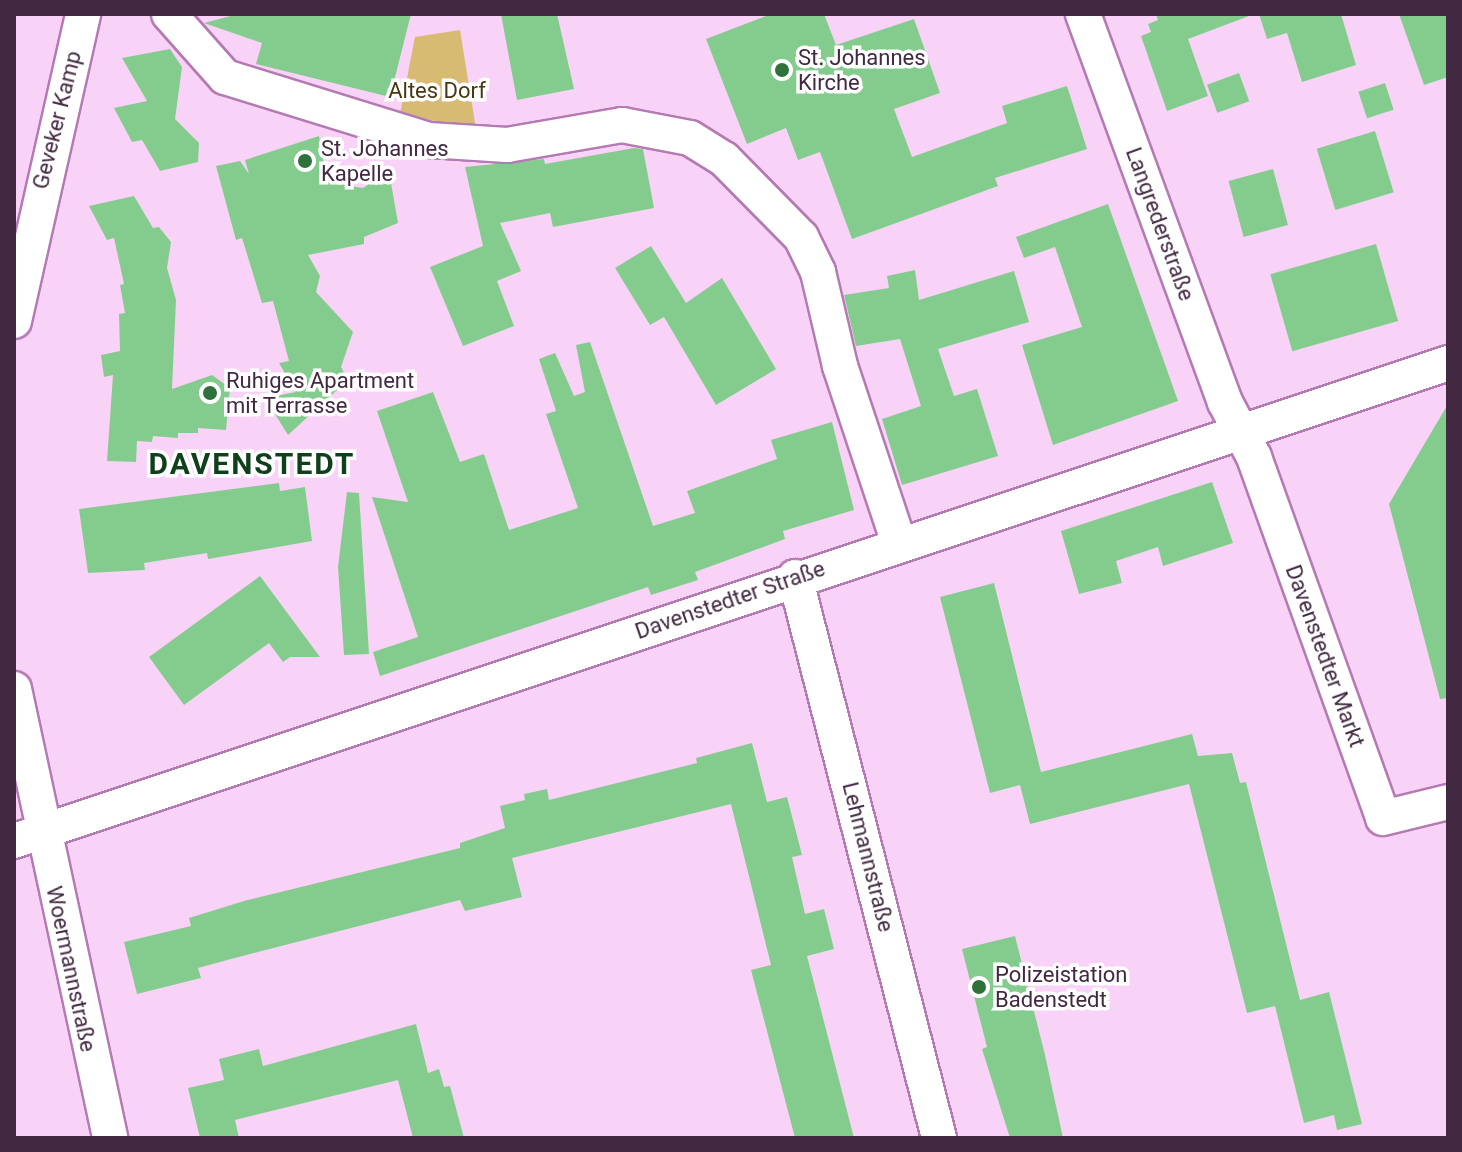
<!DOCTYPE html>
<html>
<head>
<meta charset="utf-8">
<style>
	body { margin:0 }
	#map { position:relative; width:1462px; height:1152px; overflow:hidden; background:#f9d3f7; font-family:Roboto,sans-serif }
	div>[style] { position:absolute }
	.green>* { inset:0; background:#d8bb73 }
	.building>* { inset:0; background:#84cc8e; transform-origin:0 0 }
	.roads { filter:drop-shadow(2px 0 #b47ab2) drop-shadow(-2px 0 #b47ab2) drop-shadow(0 2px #b47ab2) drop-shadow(0 -2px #b47ab2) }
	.minor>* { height:34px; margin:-17px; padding:0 17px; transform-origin:17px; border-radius:17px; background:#fff }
	.dots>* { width:22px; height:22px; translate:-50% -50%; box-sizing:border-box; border:4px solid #fff; border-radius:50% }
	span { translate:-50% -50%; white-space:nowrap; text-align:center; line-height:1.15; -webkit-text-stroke:7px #fff; paint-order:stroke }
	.poi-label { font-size:22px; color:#422941 }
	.left { translate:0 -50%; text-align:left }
	.park-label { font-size:22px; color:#463812 }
	.street-label { font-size:22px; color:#422941 }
	.district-label { font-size:30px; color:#103f1b; font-weight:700; letter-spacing:2px }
	.frame { position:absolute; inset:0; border:16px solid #422941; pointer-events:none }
</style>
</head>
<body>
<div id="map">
	<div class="green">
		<div style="clip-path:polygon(460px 30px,476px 129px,400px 114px,415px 37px)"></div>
	</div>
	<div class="building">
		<div style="clip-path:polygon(238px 14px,411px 14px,390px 97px,256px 64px,262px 43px,204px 23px)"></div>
		<div style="clip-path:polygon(501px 14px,557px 14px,574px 89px,517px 100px)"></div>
		<div style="clip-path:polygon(771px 14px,824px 14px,836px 45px,914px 19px,940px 93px,894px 109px,912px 157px,1007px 123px,1002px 106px,1067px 86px,1087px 149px,995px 178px,998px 186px,852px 239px,820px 152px,798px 160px,786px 128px,747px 144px,706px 39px)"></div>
		<div style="clip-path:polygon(1156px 14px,1249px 16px,1188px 39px,1208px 96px,1167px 111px,1141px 36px,1151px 32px,1148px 24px,1158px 20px)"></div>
		<div style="clip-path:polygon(1259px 14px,1341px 14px,1356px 65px,1302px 82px,1287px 33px,1267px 39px)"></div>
		<div style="clip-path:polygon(1399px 14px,1448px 14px,1448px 77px,1424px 85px)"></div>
		<div style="clip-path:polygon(170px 49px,182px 67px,175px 119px,199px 143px,198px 162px,160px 171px,142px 140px,132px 142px,114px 108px,147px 101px,122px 58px)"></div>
		<div style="left:1239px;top:73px;width:30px;height:34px;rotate:70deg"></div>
		<div style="left:1385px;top:83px;width:28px;height:28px;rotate:72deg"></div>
		<div style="left:1375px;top:131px;width:64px;height:61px;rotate:73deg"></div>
		<div style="clip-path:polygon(319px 136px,327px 182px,363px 188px,375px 180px,391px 183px,398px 223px,364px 237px,364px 244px,308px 255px,320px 276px,316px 292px,353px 332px,341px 367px,348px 380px,288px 435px,265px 398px,296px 392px,279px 363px,289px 361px,273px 301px,262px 303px,242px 238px,236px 240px,216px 166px,240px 161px,249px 174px,245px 160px)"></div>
		<div style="clip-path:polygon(634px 148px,643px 149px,654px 208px,553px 227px,550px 213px,500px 223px,521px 271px,497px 281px,514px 326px,463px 346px,430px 267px,483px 246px,465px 167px,544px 159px,545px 164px)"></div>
		<div style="left:1273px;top:169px;width:58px;height:46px;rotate:75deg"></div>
		<div style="clip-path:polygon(134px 196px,153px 228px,159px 227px,171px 242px,167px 268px,176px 300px,172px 389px,212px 375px,230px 388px,226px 430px,198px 428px,198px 433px,178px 433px,178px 438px,153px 436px,152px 442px,137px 441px,136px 462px,107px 461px,113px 375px,104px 377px,101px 355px,120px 351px,119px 314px,125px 313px,120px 285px,124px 284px,114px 238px,107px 240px,89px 206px)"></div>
		<div style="clip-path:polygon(1108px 204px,1178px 401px,1053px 445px,1022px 345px,1082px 327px,1055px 247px,1024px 258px,1016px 237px)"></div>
		<div style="left:1376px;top:244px;width:80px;height:110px;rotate:74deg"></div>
		<div style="clip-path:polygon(651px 246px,686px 303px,722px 278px,776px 369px,716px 405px,664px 317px,650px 325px,615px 268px)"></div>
		<div style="clip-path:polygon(915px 270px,919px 300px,1014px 271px,1029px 322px,938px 349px,954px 396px,977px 389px,998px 456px,902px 485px,882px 419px,921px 406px,900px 339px,856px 346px,844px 295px,889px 288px,887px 276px)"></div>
		<div style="clip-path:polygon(590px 342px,653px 526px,695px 513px,687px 491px,777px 459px,771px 440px,832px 422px,854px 510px,783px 531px,785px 539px,695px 572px,698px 580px,651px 595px,648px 587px,380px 676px,373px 652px,418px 637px,372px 497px,408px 502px,377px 411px,433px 392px,460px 462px,484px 454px,509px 530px,578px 508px,546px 414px,556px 411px,539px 359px,555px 353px,574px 396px,585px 392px,576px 345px)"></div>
		<div style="clip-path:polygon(1448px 404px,1448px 698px,1440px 699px,1389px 504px)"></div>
		<div style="clip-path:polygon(1212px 482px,1233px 543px,1163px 566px,1158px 547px,1116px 561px,1122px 583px,1079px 594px,1061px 531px)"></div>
		<div style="clip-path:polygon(279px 483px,280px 491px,305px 487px,312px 541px,208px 559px,207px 553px,144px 563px,145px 570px,88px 573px,79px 509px)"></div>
		<div style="clip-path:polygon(347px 492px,359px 493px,369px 654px,344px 655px,338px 567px)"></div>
		<div style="clip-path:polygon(260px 576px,320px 657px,290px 657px,283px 662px,269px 643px,184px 705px,149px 657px)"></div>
		<div style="clip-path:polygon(994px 583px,1041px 772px,1192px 734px,1198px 756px,1232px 753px,1240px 783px,1246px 782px,1300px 1000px,1329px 992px,1362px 1124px,1337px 1130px,1334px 1115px,1304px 1123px,1275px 1006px,1247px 1013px,1189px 784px,1030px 824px,1020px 785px,990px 793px,940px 597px)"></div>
		<div style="clip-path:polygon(752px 743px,767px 802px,787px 797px,802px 855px,792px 857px,805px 914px,824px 909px,834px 949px,807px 956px,854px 1138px,795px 1138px,751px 970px,771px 965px,731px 804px,512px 858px,522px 897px,465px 911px,460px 900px,231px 959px,198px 968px,201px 978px,137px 994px,124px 942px,191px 926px,189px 918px,244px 901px,460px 848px,460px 843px,505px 828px,500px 806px,525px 800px,524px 794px,547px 789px,549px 800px,697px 763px,696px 758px)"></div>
		<div style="clip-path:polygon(1015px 936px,1045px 1055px,1063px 1138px,1010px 1138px,982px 1049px,987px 1047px,962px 949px)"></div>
		<div style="clip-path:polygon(416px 1024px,428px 1073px,439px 1069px,444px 1087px,450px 1086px,464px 1138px,413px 1138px,398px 1080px,235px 1120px,239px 1138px,200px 1138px,188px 1088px,224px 1080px,219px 1059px,259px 1049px,263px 1066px)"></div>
	</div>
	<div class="roads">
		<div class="minor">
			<div style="left:169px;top:14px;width:84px;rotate:48.4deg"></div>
			<div style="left:225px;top:77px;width:214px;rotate:17.2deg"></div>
			<div style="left:429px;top:140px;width:78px;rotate:3.7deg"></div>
			<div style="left:507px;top:145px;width:117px;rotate:-9.9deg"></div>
			<div style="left:622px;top:125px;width:69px;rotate:10.8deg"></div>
			<div style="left:690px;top:138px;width:40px;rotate:32deg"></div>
			<div style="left:724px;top:159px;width:110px;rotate:45.4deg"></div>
			<div style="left:801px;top:237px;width:39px;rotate:64deg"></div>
			<div style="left:818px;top:272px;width:97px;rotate:76.8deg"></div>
			<div style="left:840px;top:366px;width:187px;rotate:71.6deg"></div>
			<div style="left:1083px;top:14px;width:413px;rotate:69.9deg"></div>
			<div style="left:1225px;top:402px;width:62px;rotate:62.2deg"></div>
			<div style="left:1254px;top:457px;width:383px;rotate:70.3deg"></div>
			<div style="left:1383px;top:818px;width:67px;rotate:-13.8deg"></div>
			<div style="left:14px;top:321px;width:315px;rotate:-77.3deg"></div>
			<div style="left:795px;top:577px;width:579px;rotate:75.6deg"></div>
			<div style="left:14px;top:689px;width:459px;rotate:77.9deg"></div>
			<div style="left:14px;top:841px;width:1512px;rotate:-18.43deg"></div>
		</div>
	</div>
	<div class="dots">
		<div style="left:782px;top:70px;background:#2e713b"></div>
		<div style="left:305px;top:161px;background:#2e713b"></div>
		<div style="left:210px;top:393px;background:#2e713b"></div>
		<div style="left:979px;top:987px;background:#2e713b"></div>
	</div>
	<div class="poi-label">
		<span class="left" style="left:798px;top:70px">St. Johannes<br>Kirche</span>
		<span class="left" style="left:321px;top:161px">St. Johannes<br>Kapelle</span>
		<span class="left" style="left:226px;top:393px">Ruhiges Apartment<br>mit Terrasse</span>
		<span class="left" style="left:995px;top:987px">Polizeistation<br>Badenstedt</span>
	</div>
	<div class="park-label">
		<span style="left:437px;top:91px">Altes Dorf</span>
	</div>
	<div class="street-label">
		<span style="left:57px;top:120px;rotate:-76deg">Geveker Kamp</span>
		<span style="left:1160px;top:224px;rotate:70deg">Langrederstraße</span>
		<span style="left:730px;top:600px;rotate:-19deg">Davenstedter Straße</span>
		<span style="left:1325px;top:656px;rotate:70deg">Davenstedter Markt</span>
		<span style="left:868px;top:857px;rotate:76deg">Lehmannstraße</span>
		<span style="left:71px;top:969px;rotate:78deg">Woermannstraße</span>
	</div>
	<div class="district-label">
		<span style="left:252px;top:464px">DAVENSTEDT</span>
	</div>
	<div class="frame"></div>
</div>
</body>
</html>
